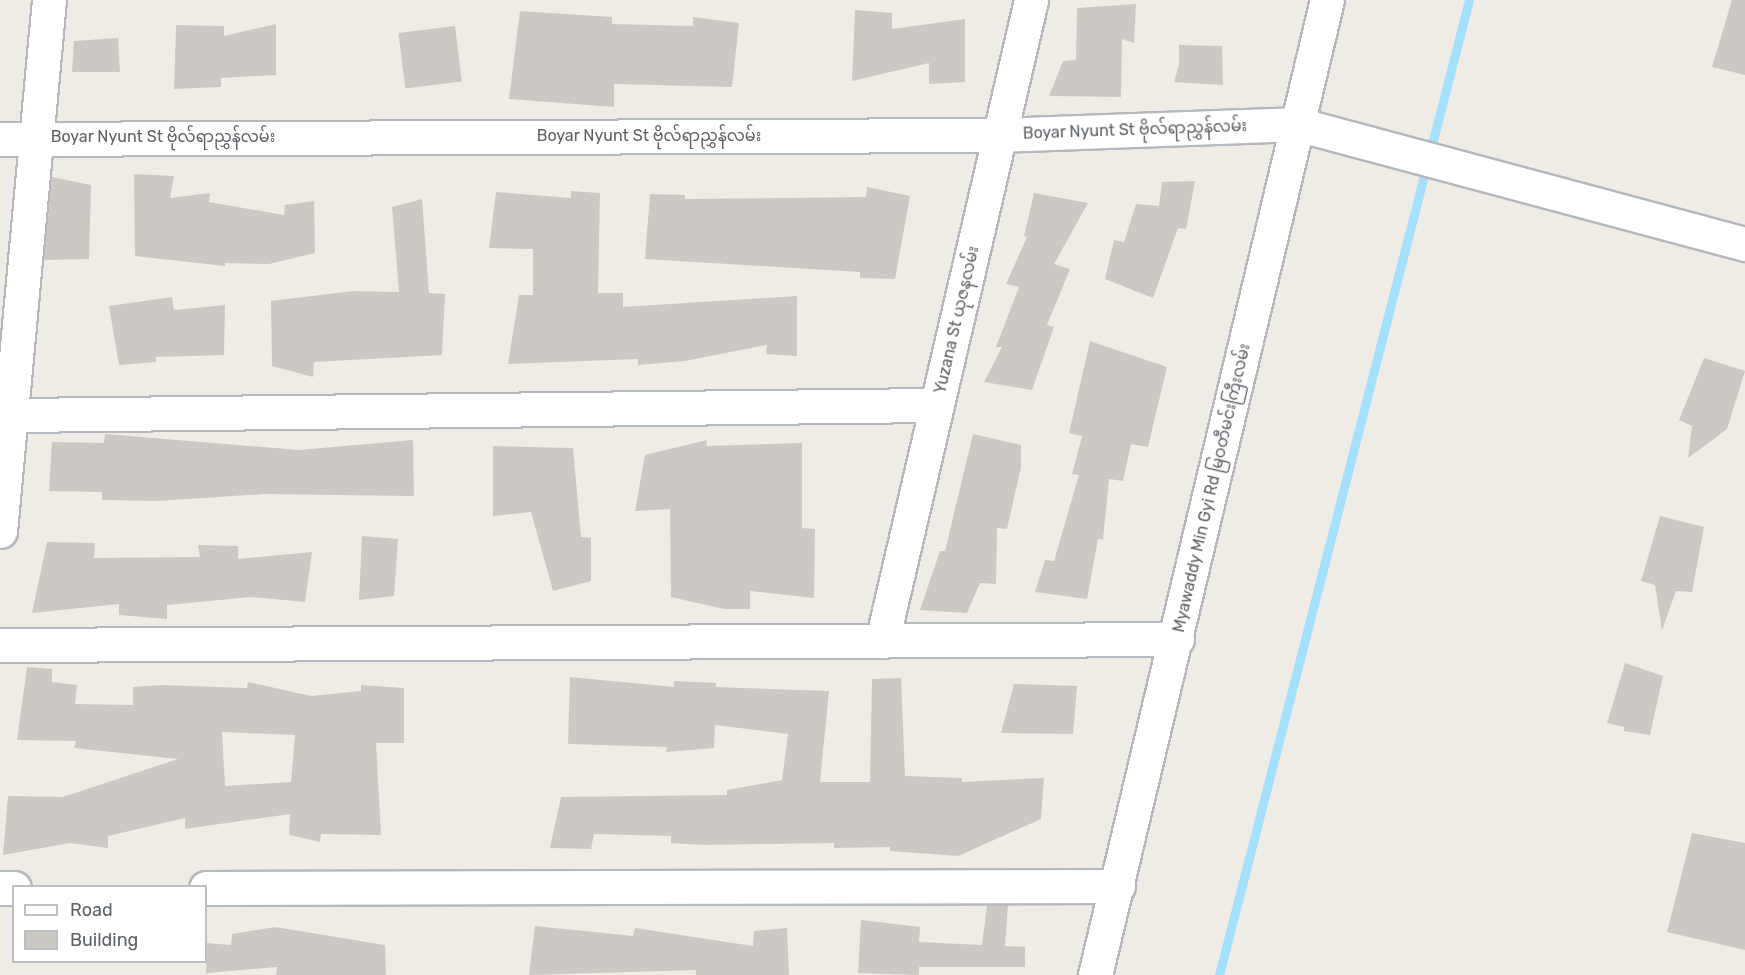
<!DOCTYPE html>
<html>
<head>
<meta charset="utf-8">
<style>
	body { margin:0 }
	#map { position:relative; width:1745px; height:975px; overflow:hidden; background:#efece5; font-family:Rubik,"Noto Sans Myanmar",sans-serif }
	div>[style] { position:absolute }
	.stream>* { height:9px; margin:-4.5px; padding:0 4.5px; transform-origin:4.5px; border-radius:4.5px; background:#a5e0ff }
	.building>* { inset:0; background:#ccc9c4; transform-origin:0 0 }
	.roads { filter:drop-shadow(2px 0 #b5b8bc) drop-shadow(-2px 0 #b5b8bc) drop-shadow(0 2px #b5b8bc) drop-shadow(0 -2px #b5b8bc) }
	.street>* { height:33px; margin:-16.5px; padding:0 16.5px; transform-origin:16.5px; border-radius:16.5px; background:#fff }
	.secondary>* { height:33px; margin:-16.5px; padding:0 16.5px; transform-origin:16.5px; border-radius:16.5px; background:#fff }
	span { translate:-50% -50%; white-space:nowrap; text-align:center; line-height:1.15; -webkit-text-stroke:5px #fff; paint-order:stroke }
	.street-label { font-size:16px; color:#5c6166 }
	.legend { position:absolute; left:12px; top:885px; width:195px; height:78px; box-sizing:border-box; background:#fff; border:2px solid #bec0c2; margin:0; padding:8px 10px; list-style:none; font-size:18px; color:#5c6166 }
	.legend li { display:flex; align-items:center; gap:12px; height:30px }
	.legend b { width:30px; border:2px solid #bec0c2 }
</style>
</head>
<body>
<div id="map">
	<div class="stream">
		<div style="left:1219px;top:975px;width:1007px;rotate:-75.62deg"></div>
	</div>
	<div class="building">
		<div style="clip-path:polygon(1732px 0,1745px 0,1745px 75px,1712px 67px)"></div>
		<div style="clip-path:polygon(1136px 4px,1134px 43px,1122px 39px,1121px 97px,1049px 96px,1063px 61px,1076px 60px,1077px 8px)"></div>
		<div style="clip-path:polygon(855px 10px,892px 13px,892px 29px,965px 19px,965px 82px,929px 84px,929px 63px,852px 81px)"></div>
		<div style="clip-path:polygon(520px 11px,612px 17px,612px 24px,693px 26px,693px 17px,739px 23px,732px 87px,614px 84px,614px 107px,509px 99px)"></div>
		<div style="clip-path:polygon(276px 24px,276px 75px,221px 78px,221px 87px,174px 89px,176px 25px,224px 26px,224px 36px)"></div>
		<div style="left:455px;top:26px;width:56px;height:57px;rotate:83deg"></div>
		<div style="clip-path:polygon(118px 38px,120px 72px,72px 72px,74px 41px)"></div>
		<div style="clip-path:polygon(1179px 45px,1222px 46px,1223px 85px,1174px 82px,1179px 65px)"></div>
		<div style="clip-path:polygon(134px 174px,174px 176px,170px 198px,210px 193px,209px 202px,284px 215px,285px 205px,314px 201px,315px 253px,269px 264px,225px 263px,225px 266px,135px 256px)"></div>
		<div style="clip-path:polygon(52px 177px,91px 185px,89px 259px,44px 260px)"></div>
		<div style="clip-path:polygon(1195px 181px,1186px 229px,1178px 228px,1153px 298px,1105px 279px,1114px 240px,1124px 242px,1136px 204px,1159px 206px,1162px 182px)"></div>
		<div style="clip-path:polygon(867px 187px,910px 196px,895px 279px,860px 278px,860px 272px,645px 259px,650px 194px,685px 195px,685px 199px,866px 197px)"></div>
		<div style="clip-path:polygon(571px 191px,600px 193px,598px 293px,623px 293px,623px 307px,797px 296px,797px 356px,766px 354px,767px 345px,685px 361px,638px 365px,638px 359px,508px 364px,519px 295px,533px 295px,533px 249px,489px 248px,496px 192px,571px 198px)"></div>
		<div style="clip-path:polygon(1034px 193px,1088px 203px,1054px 264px,1070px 269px,1047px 325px,1054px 327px,1032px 390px,984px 382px,1002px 347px,996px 347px,1019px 287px,1006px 284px,1027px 237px,1024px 236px)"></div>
		<div style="clip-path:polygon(422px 199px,429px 293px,445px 294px,442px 355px,314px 362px,313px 377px,272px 366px,271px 301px,353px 291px,399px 292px,392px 207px)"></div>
		<div style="clip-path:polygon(172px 297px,174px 310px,225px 305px,224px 355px,156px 357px,156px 362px,119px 365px,109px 306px)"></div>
		<div style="clip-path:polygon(1090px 341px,1167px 367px,1148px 447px,1131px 444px,1123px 481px,1109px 479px,1103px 540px,1098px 539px,1087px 599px,1035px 592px,1045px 560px,1054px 561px,1079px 475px,1072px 474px,1082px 436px,1069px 433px)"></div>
		<div style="clip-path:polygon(1704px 358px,1745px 371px,1727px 429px,1688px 458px,1692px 426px,1679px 420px)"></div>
		<div style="clip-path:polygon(105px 434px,299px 450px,413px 440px,414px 496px,264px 494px,157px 501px,102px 500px,102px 492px,49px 491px,52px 442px,104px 443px)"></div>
		<div style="clip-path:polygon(973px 434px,1021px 445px,1021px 467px,1007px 529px,997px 528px,996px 584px,980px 583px,967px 613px,920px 610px,940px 551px,945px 551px)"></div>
		<div style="clip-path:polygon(707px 440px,706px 446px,802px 443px,802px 528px,815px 529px,814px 598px,750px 591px,750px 609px,724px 609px,671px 597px,670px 509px,635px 511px,645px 455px)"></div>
		<div style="clip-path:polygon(493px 446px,573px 448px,581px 537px,591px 538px,591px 581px,553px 591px,531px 512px,493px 516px)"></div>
		<div style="clip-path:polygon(1660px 516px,1704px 527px,1692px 592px,1676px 591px,1662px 630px,1655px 585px,1641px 581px)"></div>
		<div style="clip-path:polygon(362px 536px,398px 539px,394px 596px,359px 600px)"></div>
		<div style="clip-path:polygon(47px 542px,95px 543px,94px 558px,200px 557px,198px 545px,238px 546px,238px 559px,312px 552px,305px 602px,251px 597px,167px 605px,167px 619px,119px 615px,119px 604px,32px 613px)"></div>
		<div style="clip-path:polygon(1625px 663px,1663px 676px,1650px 735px,1624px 731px,1624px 727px,1607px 723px)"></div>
		<div style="clip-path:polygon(evenodd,27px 667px,52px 669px,52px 682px,77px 685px,75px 704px,133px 705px,133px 687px,161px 685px,247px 688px,248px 682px,311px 696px,361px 691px,361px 685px,404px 688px,404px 743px,376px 743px,381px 835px,321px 834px,320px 842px,289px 835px,290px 814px,185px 829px,185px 818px,108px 836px,108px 848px,70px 843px,3px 855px,8px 796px,63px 797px,178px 759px,74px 748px,76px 741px,17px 740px,27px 667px,222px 732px,295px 735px,291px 782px,225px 786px,222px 732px)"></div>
		<div style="clip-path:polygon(570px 677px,674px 687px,674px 681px,716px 683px,716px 687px,829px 691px,820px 782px,870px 782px,872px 679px,901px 678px,905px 776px,962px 778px,962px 782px,1044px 778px,1041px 819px,958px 856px,890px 851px,890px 847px,834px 848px,834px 843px,703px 845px,671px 843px,671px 836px,594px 834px,591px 849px,550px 848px,561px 797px,727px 795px,727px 790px,782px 780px,788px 734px,715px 725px,714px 748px,666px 752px,667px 747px,568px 744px)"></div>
		<div style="clip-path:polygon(1014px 684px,1077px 686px,1073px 734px,1001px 733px)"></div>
		<div style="clip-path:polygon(1692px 833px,1745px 843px,1745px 950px,1667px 932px)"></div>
		<div style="clip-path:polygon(987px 905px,1008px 905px,1005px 946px,1025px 947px,1025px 967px,919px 967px,919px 975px,858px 973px,861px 920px,920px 927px,919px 942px,982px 945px)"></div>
		<div style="clip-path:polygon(535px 926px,633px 936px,635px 928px,753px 946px,754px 931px,787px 928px,789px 975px,696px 975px,696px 970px,529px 975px)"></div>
		<div style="clip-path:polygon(275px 927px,385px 945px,386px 975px,276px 975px,277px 967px,206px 973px,206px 943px,231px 945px,232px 934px)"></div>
	</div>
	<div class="roads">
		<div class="street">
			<div style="left:0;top:139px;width:1000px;rotate:-0.23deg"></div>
			<div style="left:1000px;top:135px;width:297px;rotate:-2.1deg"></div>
			<div style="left:1297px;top:124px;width:464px;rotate:15deg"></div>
			<div style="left:13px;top:415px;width:924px;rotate:-0.62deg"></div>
			<div style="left:0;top:531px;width:533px;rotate:-84.73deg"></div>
			<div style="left:882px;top:641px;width:658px;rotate:-76.91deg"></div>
			<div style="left:0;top:645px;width:1177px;rotate:-0.29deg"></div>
			<div style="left:0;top:888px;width:14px"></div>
			<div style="left:206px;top:888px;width:912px;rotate:-0.13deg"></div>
		</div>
		<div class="secondary">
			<div style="left:1095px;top:975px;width:1002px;rotate:-76.62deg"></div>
		</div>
	</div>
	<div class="street-label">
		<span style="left:1135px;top:130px;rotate:-2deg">Boyar Nyunt St ဗိုလ်ရာညွှန်လမ်း</span>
		<span style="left:649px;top:136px">Boyar Nyunt St ဗိုလ်ရာညွှန်လမ်း</span>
		<span style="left:163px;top:137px">Boyar Nyunt St ဗိုလ်ရာညွှန်လမ်း</span>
		<span style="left:957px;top:320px;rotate:-77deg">Yuzana St ယုဇနလမ်း</span>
		<span style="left:1212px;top:488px;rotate:-77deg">Myawaddy Min Gyi Rd မြဝတီမင်းကြီးလမ်း</span>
	</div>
	<ul class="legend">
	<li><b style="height:8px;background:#fff"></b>Road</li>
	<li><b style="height:16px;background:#ccc9c4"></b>Building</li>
	</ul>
</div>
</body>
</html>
